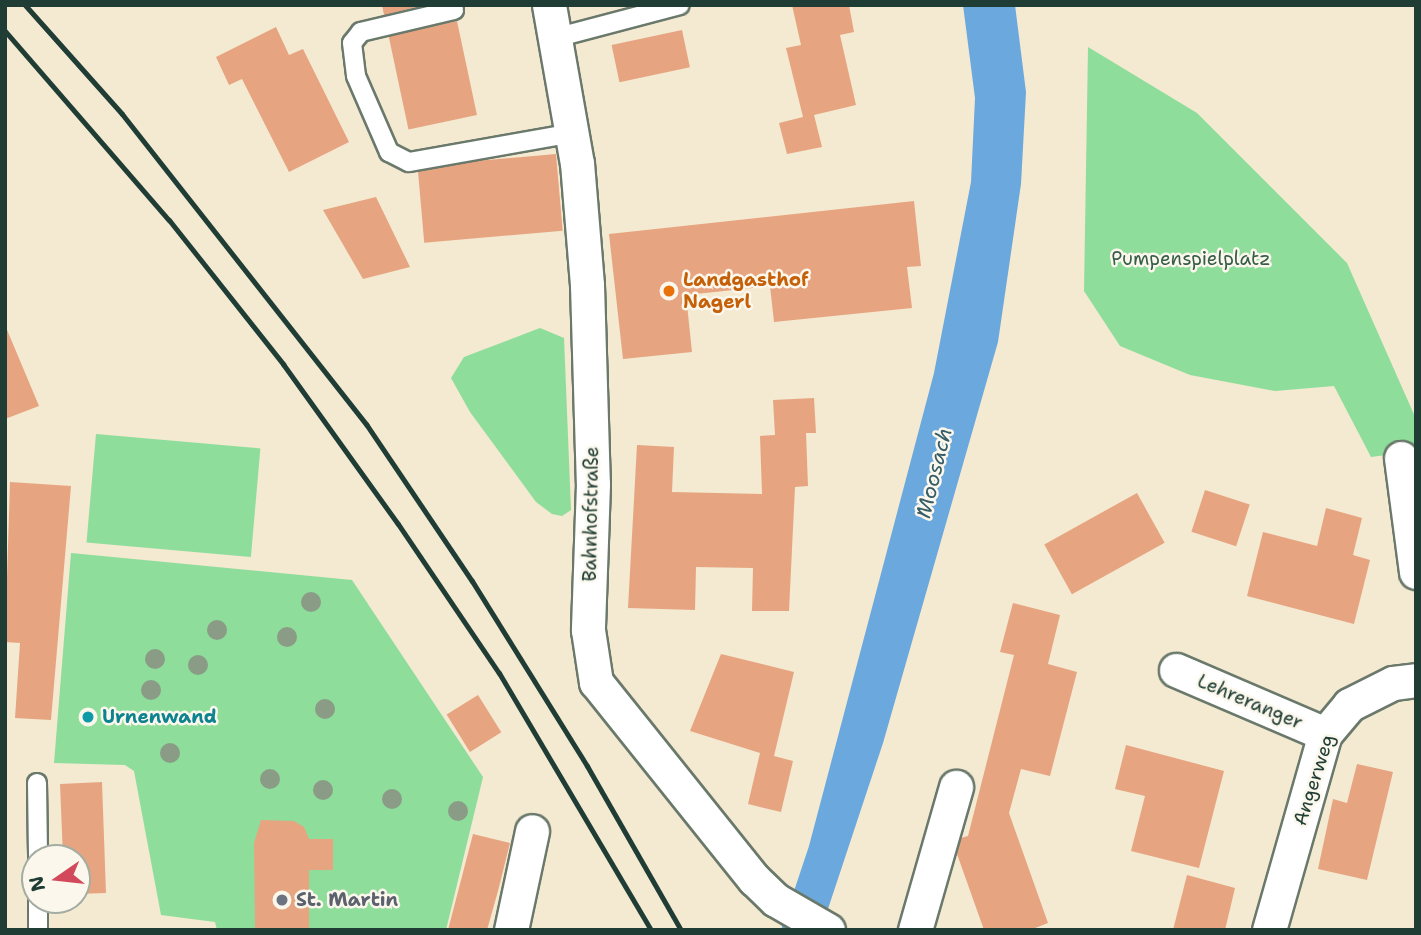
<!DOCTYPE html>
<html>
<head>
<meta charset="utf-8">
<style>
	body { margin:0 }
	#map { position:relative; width:1421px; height:935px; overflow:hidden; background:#f4e9d1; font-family:"Shantell Sans",sans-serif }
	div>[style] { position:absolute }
	.green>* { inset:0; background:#8edd9b; transform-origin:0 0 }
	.water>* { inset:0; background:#6ba8dd }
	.building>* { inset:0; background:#e6a580; transform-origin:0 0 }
	.roads { filter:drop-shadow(2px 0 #6a796b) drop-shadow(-2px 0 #6a796b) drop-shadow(0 2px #6a796b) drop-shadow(0 -2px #6a796b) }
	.lane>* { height:18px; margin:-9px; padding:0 9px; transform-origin:9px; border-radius:9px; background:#fff }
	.street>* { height:33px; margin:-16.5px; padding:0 16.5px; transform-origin:16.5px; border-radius:16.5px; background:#fff }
	.rail>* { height:5px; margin:-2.5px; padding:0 2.5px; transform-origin:2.5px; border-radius:2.5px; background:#1f3d34 }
	.trees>* { width:20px; height:20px; margin:-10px; border-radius:50%; background:#8b9c86 }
	.dots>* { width:19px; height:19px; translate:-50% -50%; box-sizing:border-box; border:4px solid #fbf7ec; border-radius:50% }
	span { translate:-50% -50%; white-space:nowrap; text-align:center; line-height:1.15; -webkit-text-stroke:5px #fbf7ec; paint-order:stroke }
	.park-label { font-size:19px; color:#355d49 }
	.food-label { font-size:19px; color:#c56008; font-weight:700 }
	.left { translate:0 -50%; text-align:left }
	.street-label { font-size:19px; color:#1f3d34 }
	.culture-label { font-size:19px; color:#0d838f; font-weight:700 }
	.worship-label { font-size:19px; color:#5b616d; font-weight:700 }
	.water-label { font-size:21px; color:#365d67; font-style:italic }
	.frame { position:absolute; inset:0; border:7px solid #1f3d34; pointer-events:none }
	.north { position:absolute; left:21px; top:844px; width:70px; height:70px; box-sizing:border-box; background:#fbf7ec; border:2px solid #a3ada2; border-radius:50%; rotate:256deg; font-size:19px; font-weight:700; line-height:28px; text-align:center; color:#1f3d34 }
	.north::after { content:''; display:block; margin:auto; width:24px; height:32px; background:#d1495b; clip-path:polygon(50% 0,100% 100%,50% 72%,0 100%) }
</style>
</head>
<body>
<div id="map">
	<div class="green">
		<div style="clip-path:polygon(1088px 47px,1197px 113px,1347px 263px,1416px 419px,1416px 451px,1371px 457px,1334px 386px,1275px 391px,1190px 375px,1120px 346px,1084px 291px)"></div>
		<div style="clip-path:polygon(540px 328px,564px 338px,571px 510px,562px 516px,552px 514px,536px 502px,470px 412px,451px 378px,464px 357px)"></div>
		<div style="left:96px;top:434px;width:165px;height:109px;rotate:5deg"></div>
		<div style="clip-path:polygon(71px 553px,352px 580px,483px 777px,446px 930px,217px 930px,215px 922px,161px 915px,134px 771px,125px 765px,54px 763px)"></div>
	</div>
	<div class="water">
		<div style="clip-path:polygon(963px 5px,1015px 5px,1026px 92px,1021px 184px,998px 342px,883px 743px,821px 930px,781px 930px,809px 846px,934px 373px,971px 182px,975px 98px)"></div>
	</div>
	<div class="building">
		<div style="clip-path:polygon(382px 5px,425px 5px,384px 15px)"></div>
		<div style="clip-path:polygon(792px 5px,849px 5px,854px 32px,840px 35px,856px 105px,814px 115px,822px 147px,787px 154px,779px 123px,803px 117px,786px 48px,801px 45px)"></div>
		<div style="left:457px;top:21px;width:96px;height:70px;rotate:78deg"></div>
		<div style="clip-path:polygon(276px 27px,289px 55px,303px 49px,349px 142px,289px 172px,242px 79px,229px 85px,216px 57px)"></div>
		<div style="left:682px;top:30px;width:38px;height:72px;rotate:78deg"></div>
		<div style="left:556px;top:154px;width:77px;height:139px;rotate:85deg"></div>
		<div style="clip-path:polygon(376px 197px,410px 267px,363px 279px,323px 210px)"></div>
		<div style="clip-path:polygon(914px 201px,921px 266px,907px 267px,912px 308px,774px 322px,770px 286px,686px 295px,692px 352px,623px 359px,609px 234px)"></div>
		<div style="clip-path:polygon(5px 325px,39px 406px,5px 419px)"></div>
		<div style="clip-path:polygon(814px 398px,816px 433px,806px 433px,808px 486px,795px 487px,789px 611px,752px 611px,753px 568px,696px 567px,695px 610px,628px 608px,637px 445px,674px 447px,672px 492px,762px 494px,760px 436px,775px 435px,773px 400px)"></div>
		<div style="clip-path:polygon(10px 482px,71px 486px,51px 720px,15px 718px,20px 643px,5px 642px)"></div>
		<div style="left:1205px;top:490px;width:47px;height:44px;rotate:18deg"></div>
		<div style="left:1137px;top:493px;width:57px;height:106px;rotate:61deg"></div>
		<div style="clip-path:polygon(1326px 508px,1362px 518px,1353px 555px,1370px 560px,1354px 624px,1247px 596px,1263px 532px,1317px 546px)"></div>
		<div style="clip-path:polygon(1013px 603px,1060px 615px,1048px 664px,1077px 672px,1050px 776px,1021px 769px,1009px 813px,1048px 923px,1030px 930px,984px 930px,957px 854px,961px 838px,968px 836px,1014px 655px,1000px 652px)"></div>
		<div style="clip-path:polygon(721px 654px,794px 672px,774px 756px,793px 761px,781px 812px,748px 804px,760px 753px,690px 731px)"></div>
		<div style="left:478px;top:695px;width:44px;height:37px;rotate:58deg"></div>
		<div style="clip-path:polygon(1126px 745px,1224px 771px,1199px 868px,1131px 851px,1145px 796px,1115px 789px)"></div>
		<div style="clip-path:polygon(1357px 764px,1393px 772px,1367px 880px,1318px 869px,1333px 799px,1347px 803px)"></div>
		<div style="clip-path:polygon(102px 782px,106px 893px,77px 894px,77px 858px,63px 858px,60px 784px)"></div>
		<div style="clip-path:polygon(261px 820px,294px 821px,304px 827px,309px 839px,333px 839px,333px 870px,309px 870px,309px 930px,255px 930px,254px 843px)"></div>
		<div style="clip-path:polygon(473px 834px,510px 843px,498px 891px,487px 930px,448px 930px)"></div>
		<div style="clip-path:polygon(1187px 875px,1235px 888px,1225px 930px,1173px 930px)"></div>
	</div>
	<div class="roads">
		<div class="lane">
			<div style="left:454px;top:10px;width:96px;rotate:166.7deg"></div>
			<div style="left:361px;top:32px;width:14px;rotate:129deg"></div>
			<div style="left:352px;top:43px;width:33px;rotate:83deg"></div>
			<div style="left:356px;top:76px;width:83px;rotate:66.5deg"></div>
			<div style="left:389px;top:152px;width:22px;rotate:27deg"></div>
			<div style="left:409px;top:162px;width:167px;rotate:-10deg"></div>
			<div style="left:555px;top:38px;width:129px;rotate:-14.8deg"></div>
			<div style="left:37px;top:783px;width:75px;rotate:89.2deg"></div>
			<div style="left:38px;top:900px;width:30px;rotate:90deg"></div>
		</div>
		<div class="street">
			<div style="left:549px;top:5px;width:160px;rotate:80deg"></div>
			<div style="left:577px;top:163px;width:122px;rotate:85.3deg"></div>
			<div style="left:587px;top:285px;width:199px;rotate:88.3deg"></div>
			<div style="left:593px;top:484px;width:146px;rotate:92deg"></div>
			<div style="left:588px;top:630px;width:53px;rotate:81.3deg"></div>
			<div style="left:596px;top:682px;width:253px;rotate:51.3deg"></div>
			<div style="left:754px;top:879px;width:30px;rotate:44deg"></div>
			<div style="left:776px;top:900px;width:60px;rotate:30deg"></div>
			<div style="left:1401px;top:458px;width:115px;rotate:82.5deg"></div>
			<div style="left:1176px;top:670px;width:162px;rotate:23.2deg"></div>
			<div style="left:511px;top:930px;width:101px;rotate:-78deg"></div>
			<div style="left:915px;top:930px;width:149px;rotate:-74deg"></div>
			<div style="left:1269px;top:930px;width:204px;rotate:-74.1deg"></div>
			<div style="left:1325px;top:734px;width:38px;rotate:-50deg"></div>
			<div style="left:1349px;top:705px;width:49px;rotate:-26.6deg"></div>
			<div style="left:1393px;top:683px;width:23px;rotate:-7deg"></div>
		</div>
	</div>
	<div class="rail">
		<div style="left:25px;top:5px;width:146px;rotate:48.3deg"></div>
		<div style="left:122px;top:114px;width:395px;rotate:51.8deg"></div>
		<div style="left:366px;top:424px;width:189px;rotate:56deg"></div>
		<div style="left:472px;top:581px;width:218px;rotate:58.1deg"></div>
		<div style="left:587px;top:766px;width:189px;rotate:60.2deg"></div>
		<div style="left:5px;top:31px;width:250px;rotate:49.1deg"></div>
		<div style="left:169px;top:220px;width:184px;rotate:51.6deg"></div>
		<div style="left:283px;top:364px;width:197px;rotate:54.3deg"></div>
		<div style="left:398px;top:524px;width:180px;rotate:55.9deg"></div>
		<div style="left:499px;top:673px;width:299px;rotate:59.4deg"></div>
	</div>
	<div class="trees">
		<div style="left:311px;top:602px"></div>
		<div style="left:217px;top:630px"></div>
		<div style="left:287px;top:637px"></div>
		<div style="left:155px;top:659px"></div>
		<div style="left:198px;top:665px"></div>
		<div style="left:151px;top:690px"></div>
		<div style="left:325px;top:709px"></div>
		<div style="left:170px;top:753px"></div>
		<div style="left:270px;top:779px"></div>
		<div style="left:323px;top:790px"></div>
		<div style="left:392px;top:799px"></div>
		<div style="left:458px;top:811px"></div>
	</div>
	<div class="dots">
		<div style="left:669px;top:291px;background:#e8710a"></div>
		<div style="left:88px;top:717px;background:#0f9aa8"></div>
		<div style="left:282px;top:900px;background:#6b7280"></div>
	</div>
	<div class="park-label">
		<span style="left:1191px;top:259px">Pumpenspielplatz</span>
	</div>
	<div class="food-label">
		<span class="left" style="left:683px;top:291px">Landgasthof<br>Nagerl</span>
	</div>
	<div class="street-label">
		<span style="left:591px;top:514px;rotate:-89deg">Bahnhofstraße</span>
		<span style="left:1250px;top:702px;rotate:23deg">Lehreranger</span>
		<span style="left:1314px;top:780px;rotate:-72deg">Angerweg</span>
	</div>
	<div class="culture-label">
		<span class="left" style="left:102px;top:717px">Urnenwand</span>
	</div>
	<div class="worship-label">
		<span class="left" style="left:296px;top:900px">St. Martin</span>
	</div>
	<div class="water-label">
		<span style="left:934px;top:473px;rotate:-76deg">Moosach</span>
	</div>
	<div class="frame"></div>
	<div class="north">N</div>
</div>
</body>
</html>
